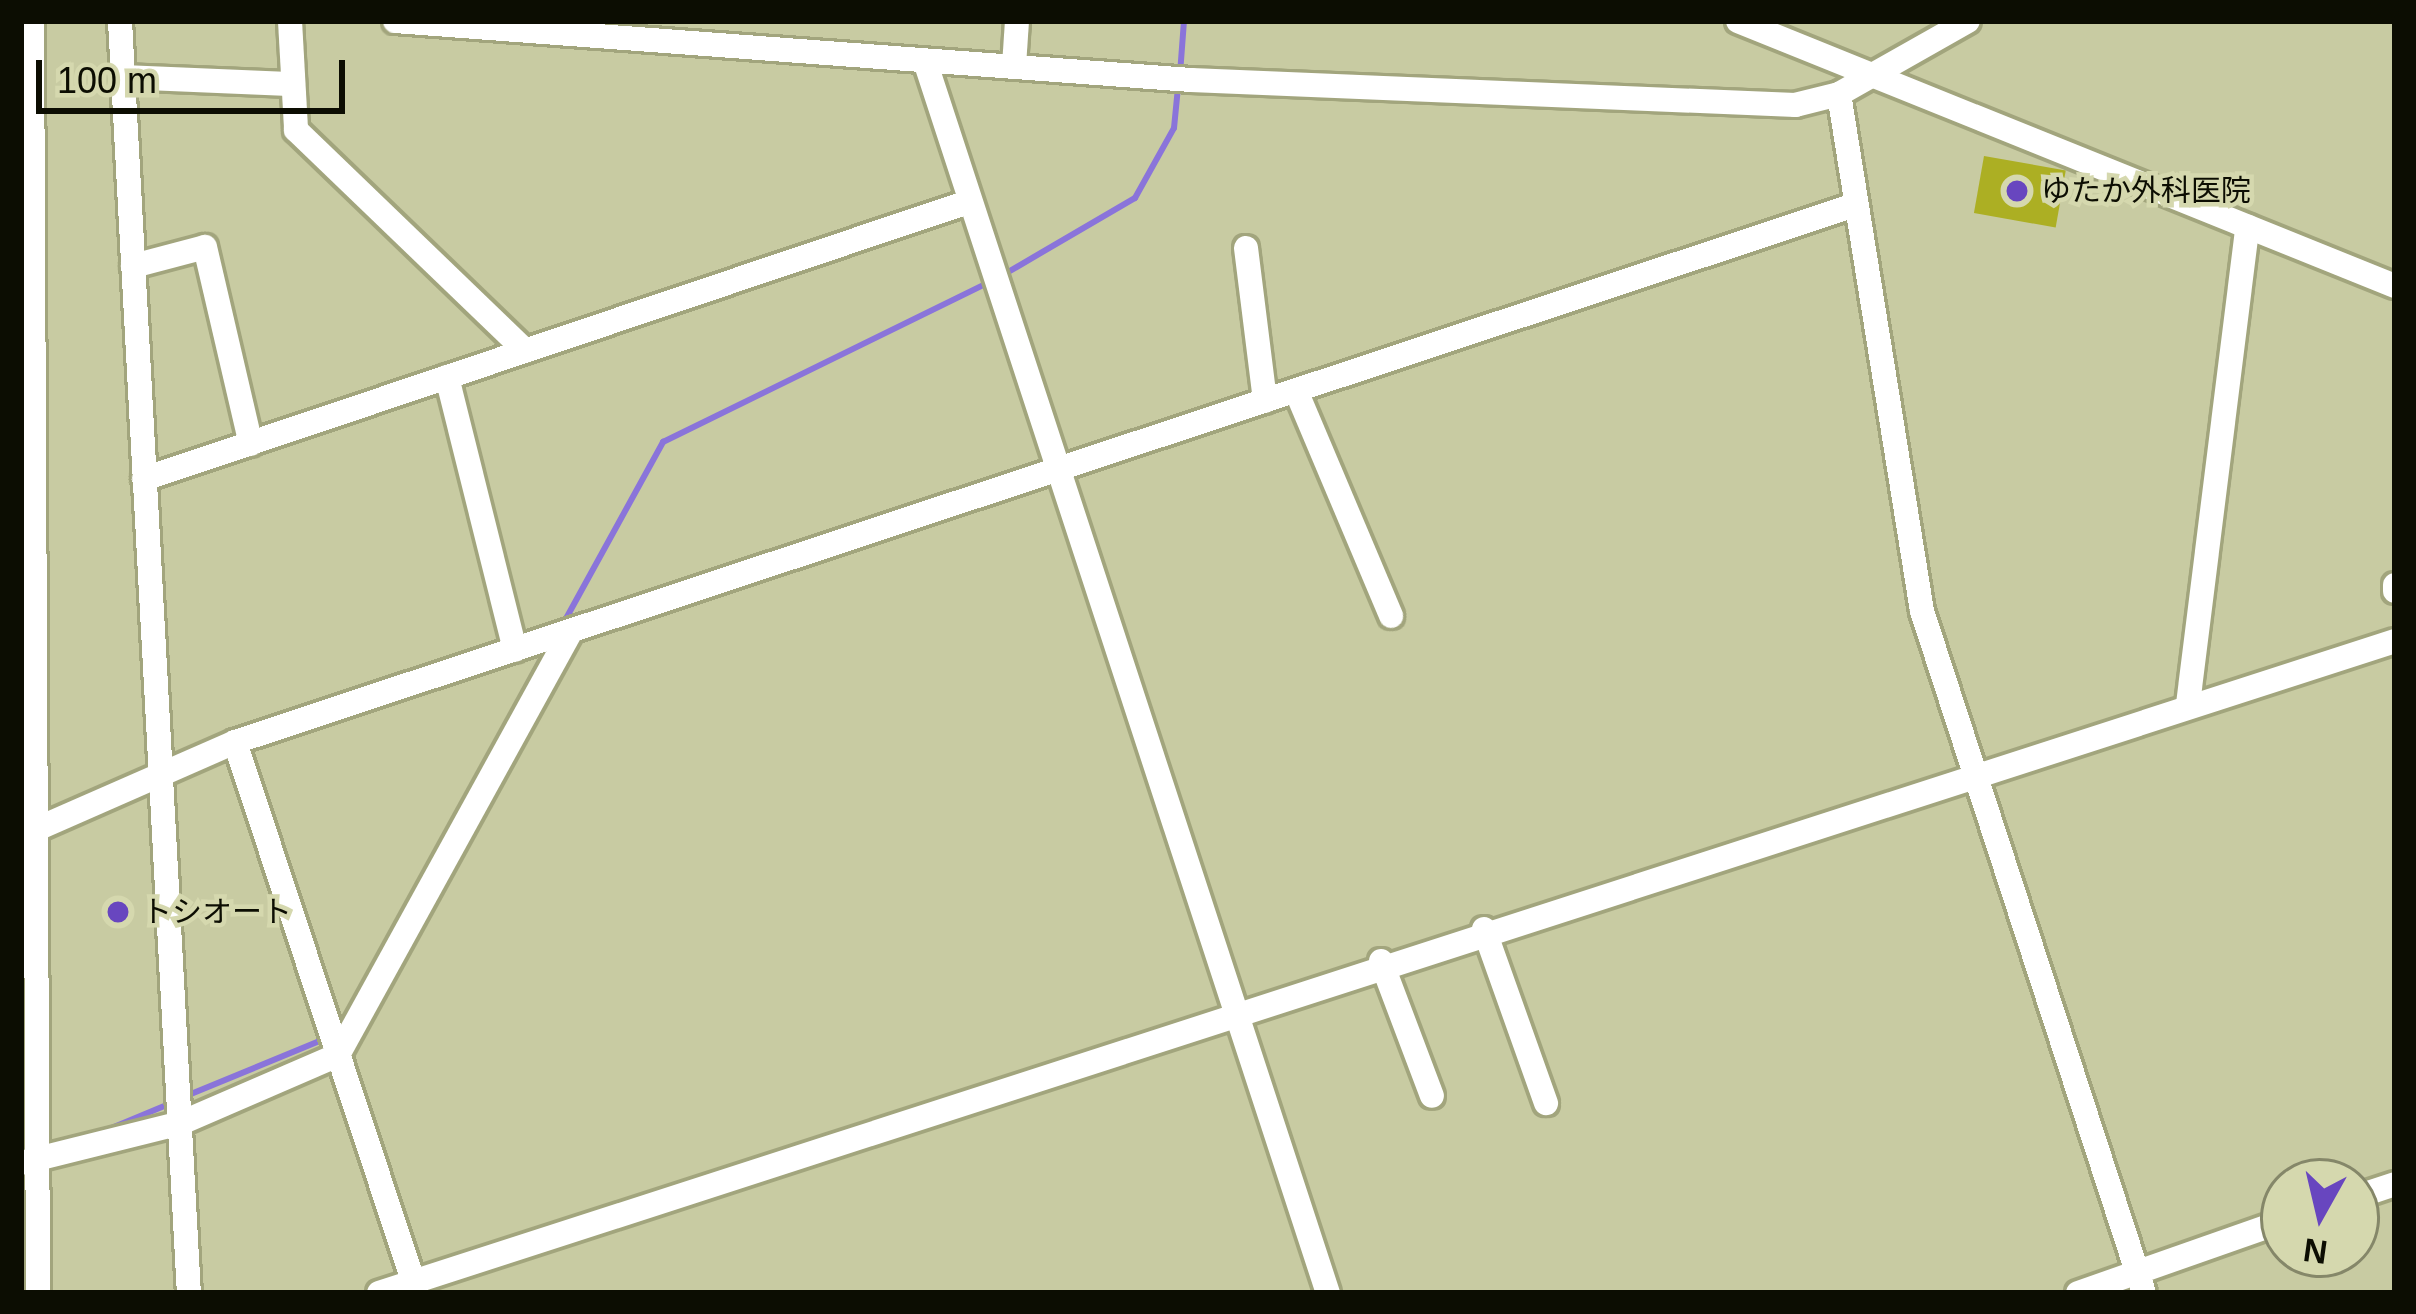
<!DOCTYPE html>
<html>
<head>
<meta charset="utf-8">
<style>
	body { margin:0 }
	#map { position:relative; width:2416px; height:1314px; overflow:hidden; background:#c8cba2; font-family:Helvetica,"Noto Sans JP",sans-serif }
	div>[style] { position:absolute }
	.stream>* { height:6px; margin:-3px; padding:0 3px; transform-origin:3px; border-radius:3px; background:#8a74da }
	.building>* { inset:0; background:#acaf23; transform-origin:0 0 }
	.roads { filter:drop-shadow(3px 0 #a2a57d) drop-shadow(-3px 0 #a2a57d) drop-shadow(0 3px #a2a57d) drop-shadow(0 -3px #a2a57d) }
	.minor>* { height:24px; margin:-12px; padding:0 12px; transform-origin:12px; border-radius:12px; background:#fff }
	.dots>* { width:33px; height:33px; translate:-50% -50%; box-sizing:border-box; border:6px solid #d5d8ae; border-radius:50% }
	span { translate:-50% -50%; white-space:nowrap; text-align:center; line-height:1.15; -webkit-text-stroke:9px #d5d8ae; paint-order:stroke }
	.poi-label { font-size:30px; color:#0c0d02 }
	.left { translate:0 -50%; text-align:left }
	.frame { position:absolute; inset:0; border:24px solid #0c0d02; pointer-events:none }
	.north { position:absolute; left:2260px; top:1158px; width:120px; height:120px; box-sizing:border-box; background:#d5d8ae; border:3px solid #858769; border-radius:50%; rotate:188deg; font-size:33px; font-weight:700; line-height:48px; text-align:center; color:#0c0d02 }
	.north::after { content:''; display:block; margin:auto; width:42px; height:54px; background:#6846bf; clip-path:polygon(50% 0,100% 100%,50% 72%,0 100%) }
	.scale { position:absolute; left:36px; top:60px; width:309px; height:54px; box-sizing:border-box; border:6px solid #0c0d02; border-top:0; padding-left:15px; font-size:36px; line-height:42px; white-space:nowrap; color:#0c0d02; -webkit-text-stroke:9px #d5d8ae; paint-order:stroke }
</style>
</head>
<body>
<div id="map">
	<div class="stream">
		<div style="left:1180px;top:74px;width:53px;rotate:-85.7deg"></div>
		<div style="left:1003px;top:275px;width:153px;rotate:-30.3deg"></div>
		<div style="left:1135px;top:198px;width:80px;rotate:-60.9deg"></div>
		<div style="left:1174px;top:128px;width:41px;rotate:-84.4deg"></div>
		<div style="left:563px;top:624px;width:208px;rotate:-61.2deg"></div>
		<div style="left:663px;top:442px;width:365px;rotate:-26.1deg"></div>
		<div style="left:464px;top:802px;width:179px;rotate:-61.6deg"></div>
		<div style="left:186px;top:1096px;width:149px;rotate:-22.4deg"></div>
		<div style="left:109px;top:1129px;width:65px;rotate:-22.6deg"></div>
	</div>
	<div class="building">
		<div style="left:1984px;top:156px;width:83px;height:58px;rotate:10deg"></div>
	</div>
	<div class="roads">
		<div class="minor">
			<div style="left:32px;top:21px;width:1272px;rotate:89.73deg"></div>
			<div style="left:120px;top:21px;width:1274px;rotate:86.9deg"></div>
			<div style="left:290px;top:21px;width:109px;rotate:86.8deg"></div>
			<div style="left:296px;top:130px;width:318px;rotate:43.9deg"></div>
			<div style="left:395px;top:21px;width:798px;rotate:4.24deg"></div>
			<div style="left:1191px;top:80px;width:605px;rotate:2.37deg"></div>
			<div style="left:1795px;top:105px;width:45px;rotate:-14deg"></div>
			<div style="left:1839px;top:94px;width:148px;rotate:-29.5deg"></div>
			<div style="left:1738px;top:21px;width:708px;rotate:21.97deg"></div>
			<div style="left:925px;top:61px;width:1296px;rotate:71.89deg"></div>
			<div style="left:1014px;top:66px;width:45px;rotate:-86.2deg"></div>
			<div style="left:123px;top:77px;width:166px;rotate:2.4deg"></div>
			<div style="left:1839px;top:94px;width:524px;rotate:80.88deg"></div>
			<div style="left:1922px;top:611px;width:717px;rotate:71.97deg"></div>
			<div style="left:1246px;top:248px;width:154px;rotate:82.9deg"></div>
			<div style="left:133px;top:266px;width:74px;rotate:-14.8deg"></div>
			<div style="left:205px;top:247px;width:202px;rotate:76.9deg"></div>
			<div style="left:447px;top:377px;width:281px;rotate:76deg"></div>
			<div style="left:1297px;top:393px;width:242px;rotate:67.1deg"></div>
			<div style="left:144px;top:479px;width:869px;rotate:-18.58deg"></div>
			<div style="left:2395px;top:585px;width:6px;rotate:90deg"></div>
			<div style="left:2188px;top:704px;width:481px;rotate:-82.9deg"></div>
			<div style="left:235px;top:742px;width:580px;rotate:71.72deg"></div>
			<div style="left:21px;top:836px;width:234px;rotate:-23.7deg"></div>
			<div style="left:235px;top:742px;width:1707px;rotate:-18.34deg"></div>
			<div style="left:1484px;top:929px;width:185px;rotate:70.4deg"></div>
			<div style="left:1381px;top:961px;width:144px;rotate:69.3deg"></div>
			<div style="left:21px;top:1163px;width:165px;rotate:-14deg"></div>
			<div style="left:181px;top:1123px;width:171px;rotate:-23.4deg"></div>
			<div style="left:338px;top:1055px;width:483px;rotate:-61.2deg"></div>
			<div style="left:2356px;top:1197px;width:41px;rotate:-18.4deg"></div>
			<div style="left:379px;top:1293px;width:2119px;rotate:-17.92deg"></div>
			<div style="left:2078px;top:1293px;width:218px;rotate:-19.3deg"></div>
		</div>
	</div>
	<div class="dots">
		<div style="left:2017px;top:191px;background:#6846bf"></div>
		<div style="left:118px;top:912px;background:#6846bf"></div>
	</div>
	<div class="poi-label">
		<span class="left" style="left:2041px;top:191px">ゆたか外科医院</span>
		<span class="left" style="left:142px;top:912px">トシオート</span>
	</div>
	<div class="frame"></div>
	<div class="north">N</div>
	<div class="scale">100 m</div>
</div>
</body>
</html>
